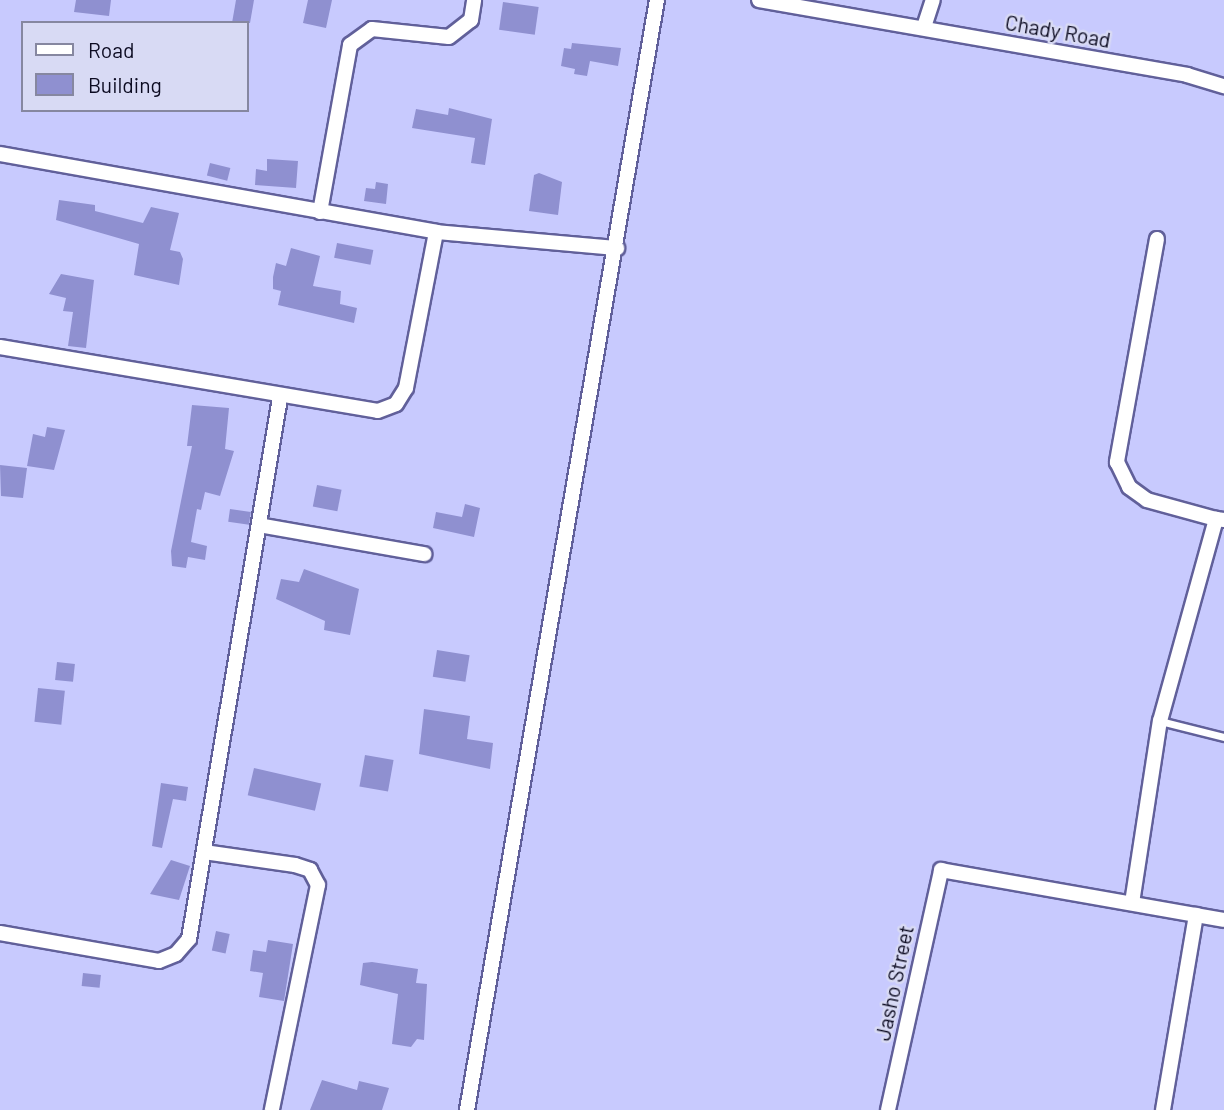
<!DOCTYPE html>
<html>
<head>
<meta charset="utf-8">
<style>
	body { margin:0 }
	#map { position:relative; width:1224px; height:1110px; overflow:hidden; background:#c8cafe; font-family:Barlow,sans-serif }
	div>[style] { position:absolute }
	.building>* { inset:0; background:#8f90d0; transform-origin:0 0 }
	.roads { filter:drop-shadow(2px 0 #61609a) drop-shadow(-2px 0 #61609a) drop-shadow(0 2px #61609a) drop-shadow(0 -2px #61609a) }
	.lane>* { height:7px; margin:-3.5px; padding:0 3.5px; transform-origin:3.5px; border-radius:3.5px; background:#fff }
	.street>* { height:14px; margin:-7px; padding:0 7px; transform-origin:7px; border-radius:7px; background:#fff }
	span { translate:-50% -50%; white-space:nowrap; text-align:center; line-height:1.15; -webkit-text-stroke:5px #d8daf4; paint-order:stroke }
	.street-label { font-size:21px; color:#0c0b21 }
	.legend { position:absolute; left:21px; top:21px; width:228px; height:91px; box-sizing:border-box; background:#d8daf4; border:2px solid #8687a0; margin:0; padding:9px 12px; list-style:none; font-size:21px; color:#0c0b21 }
	.legend li { display:flex; align-items:center; gap:14px; height:35px }
	.legend b { width:35px; border:2px solid #8687a0 }
</style>
</head>
<body>
<div id="map">
	<div class="building">
		<div style="clip-path:polygon(76px 0,111px 0,109px 16px,74px 12px)"></div>
		<div style="clip-path:polygon(236px 0,254px 0,250px 23px,232px 23px)"></div>
		<div style="clip-path:polygon(308px 0,332px 0,326px 28px,303px 23px)"></div>
		<div style="left:503px;top:2px;width:36px;height:28px;rotate:8deg"></div>
		<div style="clip-path:polygon(572px 43px,621px 48px,618px 66px,590px 61px,587px 76px,574px 74px,575px 69px,561px 66px,564px 48px,571px 49px)"></div>
		<div style="clip-path:polygon(449px 108px,492px 119px,485px 165px,471px 163px,475px 138px,412px 128px,416px 109px,448px 115px)"></div>
		<div style="clip-path:polygon(267px 159px,298px 161px,296px 188px,255px 185px,256px 169px,267px 171px)"></div>
		<div style="left:210px;top:163px;width:21px;height:13px;rotate:14deg"></div>
		<div style="clip-path:polygon(539px 173px,562px 182px,558px 215px,529px 211px,534px 175px)"></div>
		<div style="clip-path:polygon(376px 182px,388px 184px,386px 204px,364px 201px,366px 188px,375px 189px)"></div>
		<div style="clip-path:polygon(59px 200px,95px 205px,95px 211px,143px 223px,151px 207px,179px 213px,170px 250px,180px 252px,183px 259px,179px 285px,134px 275px,139px 244px,56px 220px)"></div>
		<div style="left:337px;top:243px;width:37px;height:15px;rotate:11deg"></div>
		<div style="clip-path:polygon(291px 248px,320px 256px,313px 286px,341px 291px,340px 304px,357px 308px,354px 323px,278px 305px,281px 291px,273px 289px,273px 277px,276px 263px,286px 266px)"></div>
		<div style="clip-path:polygon(61px 274px,94px 280px,86px 348px,68px 346px,73px 312px,63px 311px,66px 298px,49px 294px)"></div>
		<div style="clip-path:polygon(192px 405px,229px 408px,225px 449px,234px 451px,220px 496px,205px 492px,201px 510px,197px 509px,191px 542px,207px 546px,205px 560px,188px 557px,186px 568px,172px 566px,171px 551px,192px 446px,187px 446px)"></div>
		<div style="clip-path:polygon(47px 427px,65px 430px,54px 470px,27px 466px,33px 434px,45px 437px)"></div>
		<div style="clip-path:polygon(0 465px,27px 468px,23px 498px,1px 496px)"></div>
		<div style="left:317px;top:485px;width:25px;height:22px;rotate:11deg"></div>
		<div style="clip-path:polygon(465px 504px,480px 508px,474px 537px,433px 528px,436px 512px,462px 517px)"></div>
		<div style="left:230px;top:509px;width:21px;height:13px;rotate:8deg"></div>
		<div style="clip-path:polygon(304px 569px,359px 589px,350px 635px,324px 630px,325px 621px,276px 599px,281px 579px,299px 582px)"></div>
		<div style="left:437px;top:650px;width:33px;height:27px;rotate:9deg"></div>
		<div style="left:57px;top:662px;width:18px;height:18px;rotate:6deg"></div>
		<div style="left:38px;top:688px;width:27px;height:34px;rotate:6deg"></div>
		<div style="clip-path:polygon(424px 709px,470px 716px,467px 739px,493px 743px,490px 769px,419px 754px)"></div>
		<div style="left:365px;top:755px;width:29px;height:32px;rotate:10deg"></div>
		<div style="left:254px;top:768px;width:69px;height:28px;rotate:13deg"></div>
		<div style="clip-path:polygon(161px 783px,188px 787px,186px 801px,173px 799px,162px 848px,152px 846px)"></div>
		<div style="clip-path:polygon(171px 860px,190px 866px,179px 900px,150px 894px)"></div>
		<div style="left:216px;top:931px;width:14px;height:20px;rotate:12deg"></div>
		<div style="clip-path:polygon(268px 940px,293px 944px,284px 1001px,259px 997px,263px 973px,250px 971px,253px 950px,266px 952px)"></div>
		<div style="clip-path:polygon(372px 962px,418px 969px,416px 983px,427px 984px,424px 1040px,417px 1039px,411px 1047px,392px 1044px,398px 994px,360px 985px,363px 963px)"></div>
		<div style="left:83px;top:973px;width:18px;height:13px;rotate:6deg"></div>
		<div style="clip-path:polygon(322px 1080px,357px 1090px,359px 1081px,389px 1088px,382px 1110px,310px 1110px)"></div>
	</div>
	<div class="roads">
		<div class="lane">
			<div style="left:1160px;top:721px;width:66px;rotate:14deg"></div>
		</div>
		<div class="street">
			<div style="left:759px;top:0;width:435px;rotate:9.9deg"></div>
			<div style="left:1187px;top:75px;width:39px;rotate:17deg"></div>
			<div style="left:924px;top:27px;width:28px;rotate:-72deg"></div>
			<div style="left:0;top:154px;width:443px;rotate:10.1deg"></div>
			<div style="left:436px;top:232px;width:182px;rotate:5.1deg"></div>
			<div style="left:320px;top:212px;width:170px;rotate:-79.8deg"></div>
			<div style="left:350px;top:45px;width:27px;rotate:-36deg"></div>
			<div style="left:372px;top:29px;width:77px;rotate:5.9deg"></div>
			<div style="left:449px;top:37px;width:28px;rotate:-38deg"></div>
			<div style="left:471px;top:20px;width:20px;rotate:-81deg"></div>
			<div style="left:1157px;top:239px;width:227px;rotate:100.2deg"></div>
			<div style="left:1117px;top:462px;width:28px;rotate:64deg"></div>
			<div style="left:1129px;top:487px;width:22px;rotate:36deg"></div>
			<div style="left:1147px;top:500px;width:72px;rotate:15.4deg"></div>
			<div style="left:0;top:347px;width:383px;rotate:9.6deg"></div>
			<div style="left:378px;top:411px;width:19px;rotate:-21deg"></div>
			<div style="left:396px;top:404px;width:19px;rotate:-58deg"></div>
			<div style="left:406px;top:388px;width:159px;rotate:-79.1deg"></div>
			<div style="left:259px;top:525px;width:168px;rotate:10deg"></div>
			<div style="left:204px;top:852px;width:92px;rotate:8.1deg"></div>
			<div style="left:295px;top:865px;width:16px;rotate:18deg"></div>
			<div style="left:310px;top:870px;width:17px;rotate:62deg"></div>
			<div style="left:318px;top:885px;width:230px;rotate:101.6deg"></div>
			<div style="left:1132px;top:903px;width:184px;rotate:-81.3deg"></div>
			<div style="left:1160px;top:721px;width:210px;rotate:-74.5deg"></div>
			<div style="left:1216px;top:519px;width:8px;rotate:7deg"></div>
			<div style="left:0;top:933px;width:161px;rotate:10deg"></div>
			<div style="left:159px;top:961px;width:18px;rotate:-22deg"></div>
			<div style="left:176px;top:954px;width:20px;rotate:-49deg"></div>
			<div style="left:189px;top:939px;width:549px;rotate:-80.45deg"></div>
			<div style="left:467px;top:1110px;width:1126px;rotate:-80.29deg"></div>
			<div style="left:888px;top:1110px;width:246px;rotate:-77.5deg"></div>
			<div style="left:941px;top:870px;width:287px;rotate:10deg"></div>
			<div style="left:1163px;top:1110px;width:198px;rotate:-80.4deg"></div>
		</div>
	</div>
	<div class="street-label">
		<span style="left:1058px;top:31px;rotate:10deg">Chady Road</span>
		<span style="left:894px;top:983px;rotate:-78deg">Jasho Street</span>
	</div>
	<ul class="legend">
	<li><b style="height:9px;background:#fff"></b>Road</li>
	<li><b style="height:19px;background:#8f90d0"></b>Building</li>
	</ul>
</div>
</body>
</html>
